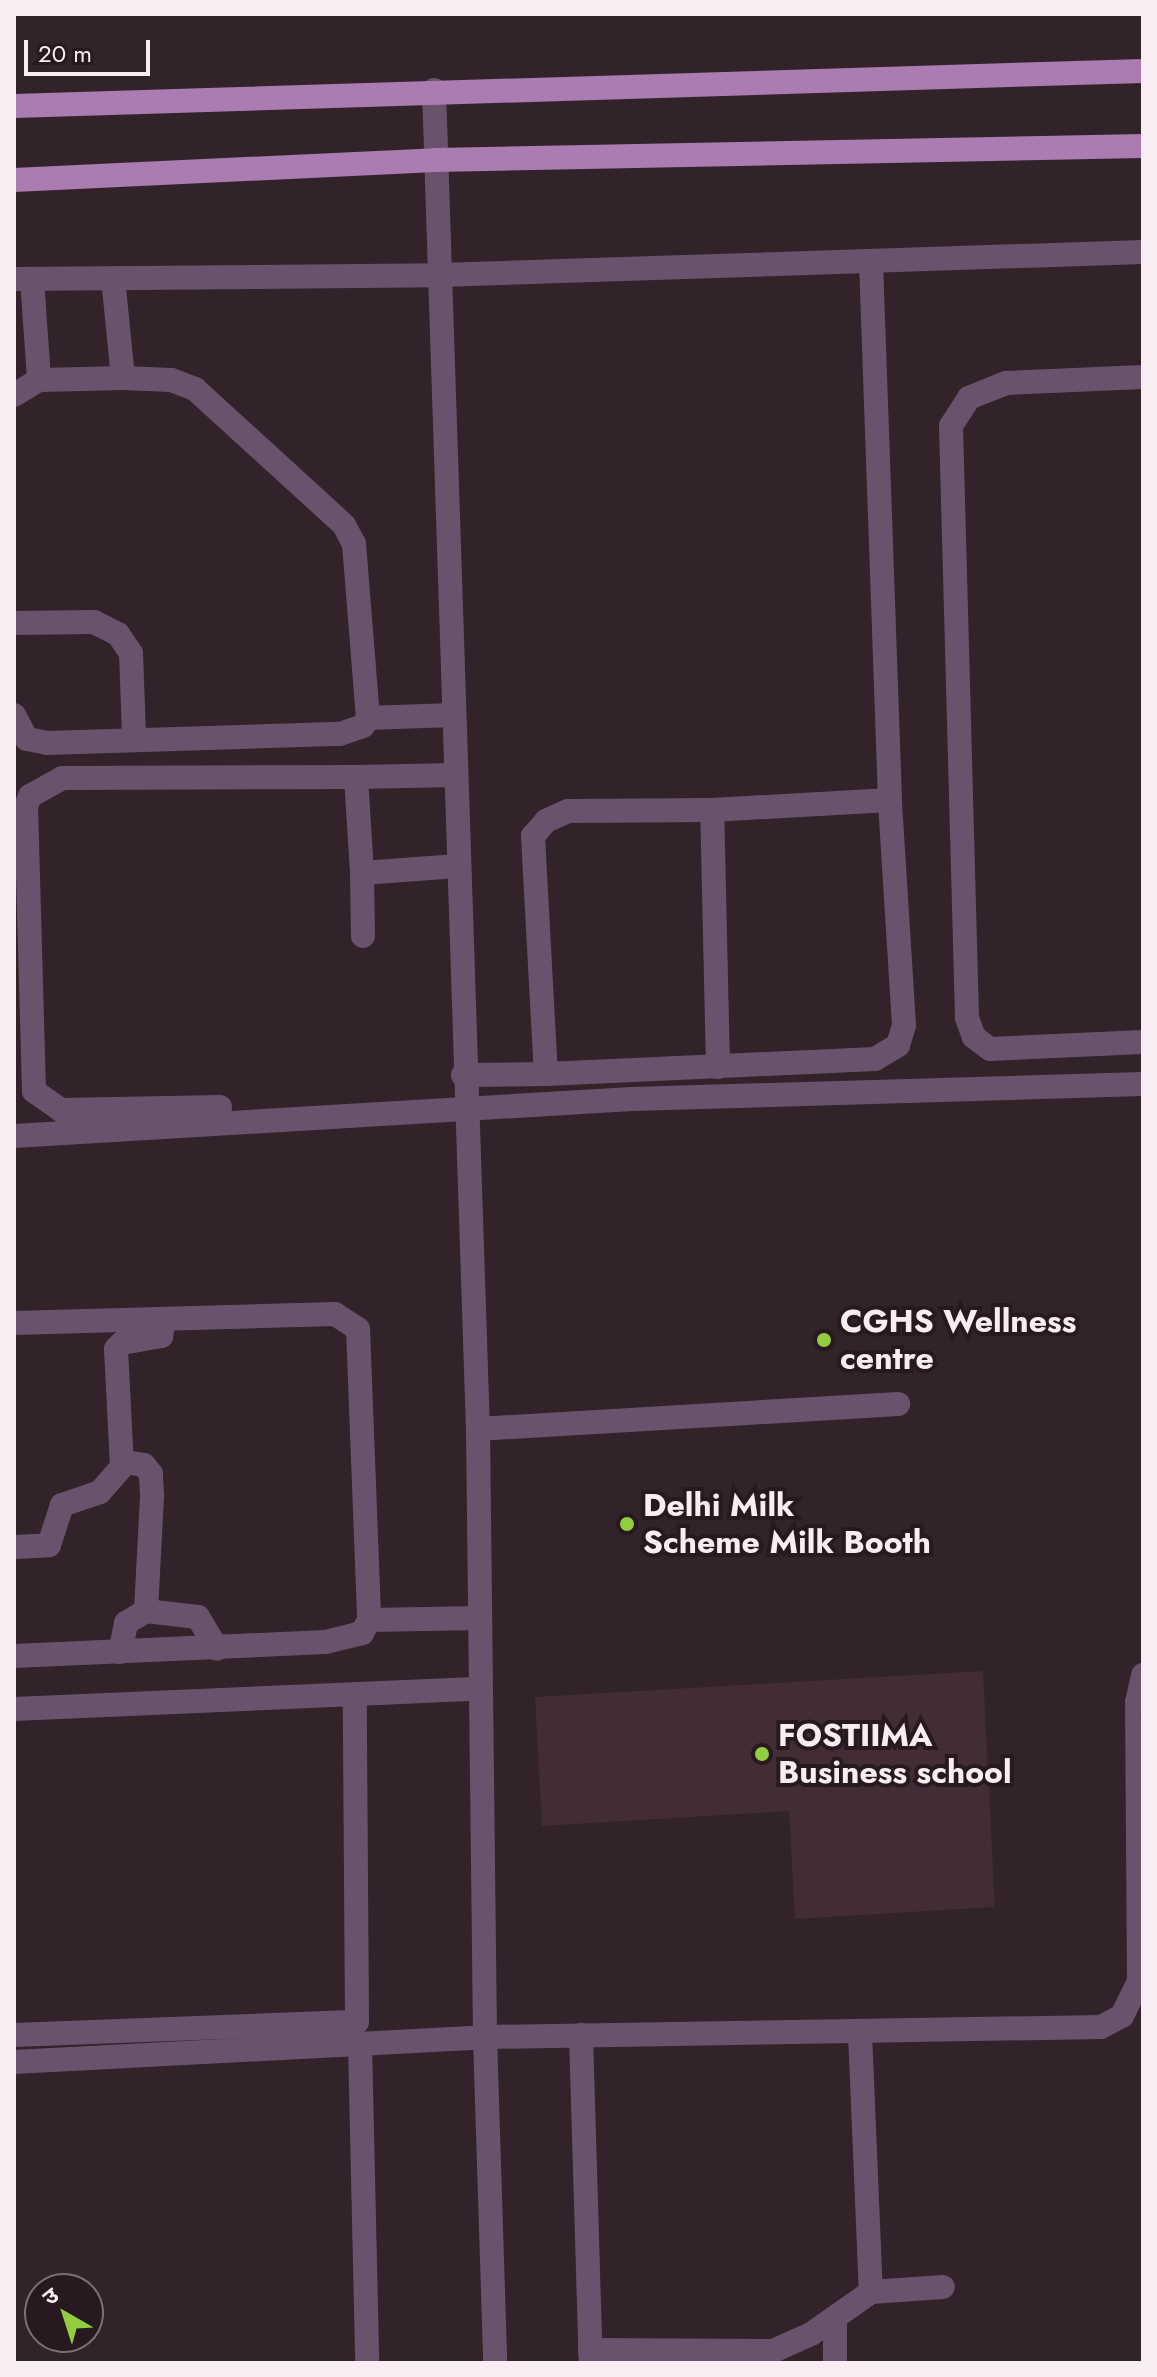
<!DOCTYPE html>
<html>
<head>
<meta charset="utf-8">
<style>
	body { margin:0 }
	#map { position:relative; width:1157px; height:2377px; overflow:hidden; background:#322229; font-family:Jost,"Noto Sans Devanagari",sans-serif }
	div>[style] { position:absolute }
	.built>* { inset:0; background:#422c36 }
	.minor>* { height:24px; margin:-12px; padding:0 12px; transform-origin:12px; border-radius:12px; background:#69536c }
	.major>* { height:24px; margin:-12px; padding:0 12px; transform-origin:12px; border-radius:12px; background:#aa7cb1 }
	.dots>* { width:22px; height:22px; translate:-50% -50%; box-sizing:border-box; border:4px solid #281920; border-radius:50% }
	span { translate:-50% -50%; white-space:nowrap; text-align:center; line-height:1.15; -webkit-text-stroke:8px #281920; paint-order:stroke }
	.poi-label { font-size:32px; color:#f8edf2; font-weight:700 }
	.left { translate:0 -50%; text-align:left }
	.frame { position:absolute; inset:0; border:16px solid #f8edf2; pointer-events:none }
	.north { position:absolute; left:24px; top:2273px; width:80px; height:80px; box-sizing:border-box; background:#281920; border:2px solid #7b6e74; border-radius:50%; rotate:321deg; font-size:22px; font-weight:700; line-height:32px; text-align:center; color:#f8edf2 }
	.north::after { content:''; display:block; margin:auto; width:28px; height:36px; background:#91cd3f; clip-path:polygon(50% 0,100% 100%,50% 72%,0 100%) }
	.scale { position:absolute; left:24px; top:40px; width:126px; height:36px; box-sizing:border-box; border:4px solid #f8edf2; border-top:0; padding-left:10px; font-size:24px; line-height:28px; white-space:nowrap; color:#f8edf2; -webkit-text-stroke:6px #281920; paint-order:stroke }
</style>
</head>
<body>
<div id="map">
	<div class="built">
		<div style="clip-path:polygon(983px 1671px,995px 1907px,795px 1919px,789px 1811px,542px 1826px,535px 1697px)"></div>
	</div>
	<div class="minor">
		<div style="left:434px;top:90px;width:1340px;rotate:88.12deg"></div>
		<div style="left:478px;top:1429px;width:608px;rotate:89.34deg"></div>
		<div style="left:485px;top:2037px;width:326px;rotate:88.2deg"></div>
		<div style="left:14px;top:279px;width:425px;rotate:-0.5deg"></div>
		<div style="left:439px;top:275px;width:704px;rotate:-1.87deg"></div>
		<div style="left:32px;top:279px;width:101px;rotate:86deg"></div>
		<div style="left:39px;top:380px;width:84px;rotate:-1.4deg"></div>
		<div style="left:123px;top:378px;width:100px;rotate:-95.7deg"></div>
		<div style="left:1143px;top:377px;width:137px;rotate:177.5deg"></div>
		<div style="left:1006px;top:383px;width:40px;rotate:158deg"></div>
		<div style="left:969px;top:398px;width:33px;rotate:123deg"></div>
		<div style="left:951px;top:426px;width:592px;rotate:88.45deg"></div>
		<div style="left:967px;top:1018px;width:20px;rotate:70deg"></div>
		<div style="left:974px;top:1037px;width:20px;rotate:37deg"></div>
		<div style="left:990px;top:1049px;width:153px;rotate:-2.6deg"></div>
		<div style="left:14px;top:395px;width:29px;rotate:-31deg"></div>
		<div style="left:14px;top:623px;width:80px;rotate:-0.7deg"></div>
		<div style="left:94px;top:622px;width:27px;rotate:27deg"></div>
		<div style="left:118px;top:634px;width:23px;rotate:56deg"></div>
		<div style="left:131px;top:653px;width:83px;rotate:87.9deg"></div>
		<div style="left:14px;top:715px;width:27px;rotate:62deg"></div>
		<div style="left:27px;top:739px;width:20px;rotate:11deg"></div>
		<div style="left:47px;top:743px;width:293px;rotate:-1.8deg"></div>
		<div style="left:340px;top:734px;width:24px;rotate:-19deg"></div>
		<div style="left:363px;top:726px;width:9px;rotate:-58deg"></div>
		<div style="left:368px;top:718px;width:175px;rotate:-94.6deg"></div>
		<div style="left:354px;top:544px;width:21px;rotate:-118deg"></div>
		<div style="left:344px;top:525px;width:202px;rotate:-137.6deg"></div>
		<div style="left:195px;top:389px;width:26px;rotate:-159deg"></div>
		<div style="left:171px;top:380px;width:48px;rotate:-177.6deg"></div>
		<div style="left:368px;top:718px;width:85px;rotate:-2deg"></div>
		<div style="left:455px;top:775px;width:99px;rotate:178.8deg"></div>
		<div style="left:356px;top:777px;width:96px;rotate:86.4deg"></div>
		<div style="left:362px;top:873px;width:96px;rotate:-4.2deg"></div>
		<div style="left:712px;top:810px;width:144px;rotate:179.6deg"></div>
		<div style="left:568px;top:811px;width:24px;rotate:156deg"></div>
		<div style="left:546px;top:821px;width:20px;rotate:131deg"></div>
		<div style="left:533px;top:836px;width:238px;rotate:86.9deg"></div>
		<div style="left:546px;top:1074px;width:329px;rotate:-2.6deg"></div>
		<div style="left:875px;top:1059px;width:27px;rotate:-31deg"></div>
		<div style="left:898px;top:1045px;width:21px;rotate:-73deg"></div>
		<div style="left:904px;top:1025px;width:225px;rotate:-93.6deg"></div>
		<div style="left:890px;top:800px;width:538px;rotate:-92.02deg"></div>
		<div style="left:362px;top:873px;width:63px;rotate:89.1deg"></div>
		<div style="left:718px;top:1067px;width:257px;rotate:-91.3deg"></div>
		<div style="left:712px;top:810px;width:178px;rotate:-3.2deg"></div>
		<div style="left:463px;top:1075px;width:83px;rotate:-0.7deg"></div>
		<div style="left:220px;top:1107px;width:159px;rotate:178.9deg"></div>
		<div style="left:61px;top:1110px;width:33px;rotate:-145deg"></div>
		<div style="left:34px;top:1091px;width:285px;rotate:-91.6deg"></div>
		<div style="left:26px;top:806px;width:11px;rotate:-68deg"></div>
		<div style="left:30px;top:796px;width:37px;rotate:-29deg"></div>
		<div style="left:62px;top:778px;width:294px;rotate:-0.2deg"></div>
		<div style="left:14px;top:1136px;width:619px;rotate:-3.43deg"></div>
		<div style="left:632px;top:1099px;width:511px;rotate:-1.68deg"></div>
		<div style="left:14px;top:1323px;width:321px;rotate:-1.6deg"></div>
		<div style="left:335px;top:1314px;width:27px;rotate:33deg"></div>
		<div style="left:358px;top:1329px;width:291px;rotate:87.8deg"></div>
		<div style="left:369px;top:1620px;width:15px;rotate:118deg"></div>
		<div style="left:362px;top:1633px;width:38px;rotate:166deg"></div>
		<div style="left:325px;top:1642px;width:311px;rotate:177.4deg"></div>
		<div style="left:478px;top:1429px;width:421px;rotate:-3.4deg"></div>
		<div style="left:14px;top:1547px;width:35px;rotate:-3deg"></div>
		<div style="left:49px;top:1545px;width:42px;rotate:-72deg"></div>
		<div style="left:62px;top:1505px;width:40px;rotate:-18.9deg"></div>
		<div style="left:100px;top:1492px;width:33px;rotate:-49deg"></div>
		<div style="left:122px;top:1467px;width:118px;rotate:-92.9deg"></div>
		<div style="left:116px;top:1349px;width:8px;rotate:-45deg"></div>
		<div style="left:122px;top:1343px;width:40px;rotate:-10deg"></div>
		<div style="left:161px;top:1336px;width:17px;rotate:-80deg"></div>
		<div style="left:146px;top:1611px;width:52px;rotate:6.6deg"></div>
		<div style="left:198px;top:1617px;width:37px;rotate:59deg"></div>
		<div style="left:369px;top:1620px;width:111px;rotate:-1deg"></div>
		<div style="left:120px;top:1652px;width:30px;rotate:-78deg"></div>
		<div style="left:126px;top:1623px;width:23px;rotate:-31deg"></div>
		<div style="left:146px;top:1611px;width:116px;rotate:-87deg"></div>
		<div style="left:152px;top:1495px;width:21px;rotate:-93deg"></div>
		<div style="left:151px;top:1474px;width:11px;rotate:-128deg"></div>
		<div style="left:144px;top:1465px;width:20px;rotate:-171deg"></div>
		<div style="left:14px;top:1709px;width:467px;rotate:-2.5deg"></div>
		<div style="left:860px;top:2033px;width:259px;rotate:87.6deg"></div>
		<div style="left:14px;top:2035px;width:343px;rotate:-2.2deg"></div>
		<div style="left:357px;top:2022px;width:325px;rotate:-90.4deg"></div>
		<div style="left:581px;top:2035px;width:328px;rotate:88.3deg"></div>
		<div style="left:360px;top:2044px;width:319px;rotate:88.7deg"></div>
		<div style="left:14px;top:2062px;width:472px;rotate:-3deg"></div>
		<div style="left:485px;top:2037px;width:616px;rotate:-0.93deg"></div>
		<div style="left:1101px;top:2027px;width:24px;rotate:-28deg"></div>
		<div style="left:1122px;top:2016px;width:39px;rotate:-64deg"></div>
		<div style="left:1139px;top:1981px;width:279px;rotate:-90.4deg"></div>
		<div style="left:1137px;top:1702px;width:28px;rotate:-77deg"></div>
		<div style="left:590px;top:2350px;width:183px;rotate:0.3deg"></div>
		<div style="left:773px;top:2351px;width:42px;rotate:-24.1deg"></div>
		<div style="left:811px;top:2334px;width:73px;rotate:-35deg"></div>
		<div style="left:871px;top:2292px;width:72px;rotate:-4deg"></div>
		<div style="left:835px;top:2363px;width:45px;rotate:-90deg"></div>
	</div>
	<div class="major">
		<div style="left:14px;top:106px;width:1130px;rotate:-1.78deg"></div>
		<div style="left:14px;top:180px;width:422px;rotate:-2.7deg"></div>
		<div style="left:436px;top:160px;width:707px;rotate:-1.13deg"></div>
	</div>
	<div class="dots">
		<div style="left:824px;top:1340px;background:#91cd3f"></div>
		<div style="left:627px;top:1524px;background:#91cd3f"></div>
		<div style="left:762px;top:1754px;background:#91cd3f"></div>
	</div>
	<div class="poi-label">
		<span class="left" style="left:840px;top:1340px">CGHS Wellness<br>centre</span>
		<span class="left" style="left:643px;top:1524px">Delhi Milk<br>Scheme Milk Booth</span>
		<span class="left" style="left:778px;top:1754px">FOSTIIMA<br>Business school</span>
	</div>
	<div class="frame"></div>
	<div class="north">उ</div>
	<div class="scale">20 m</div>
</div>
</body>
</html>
